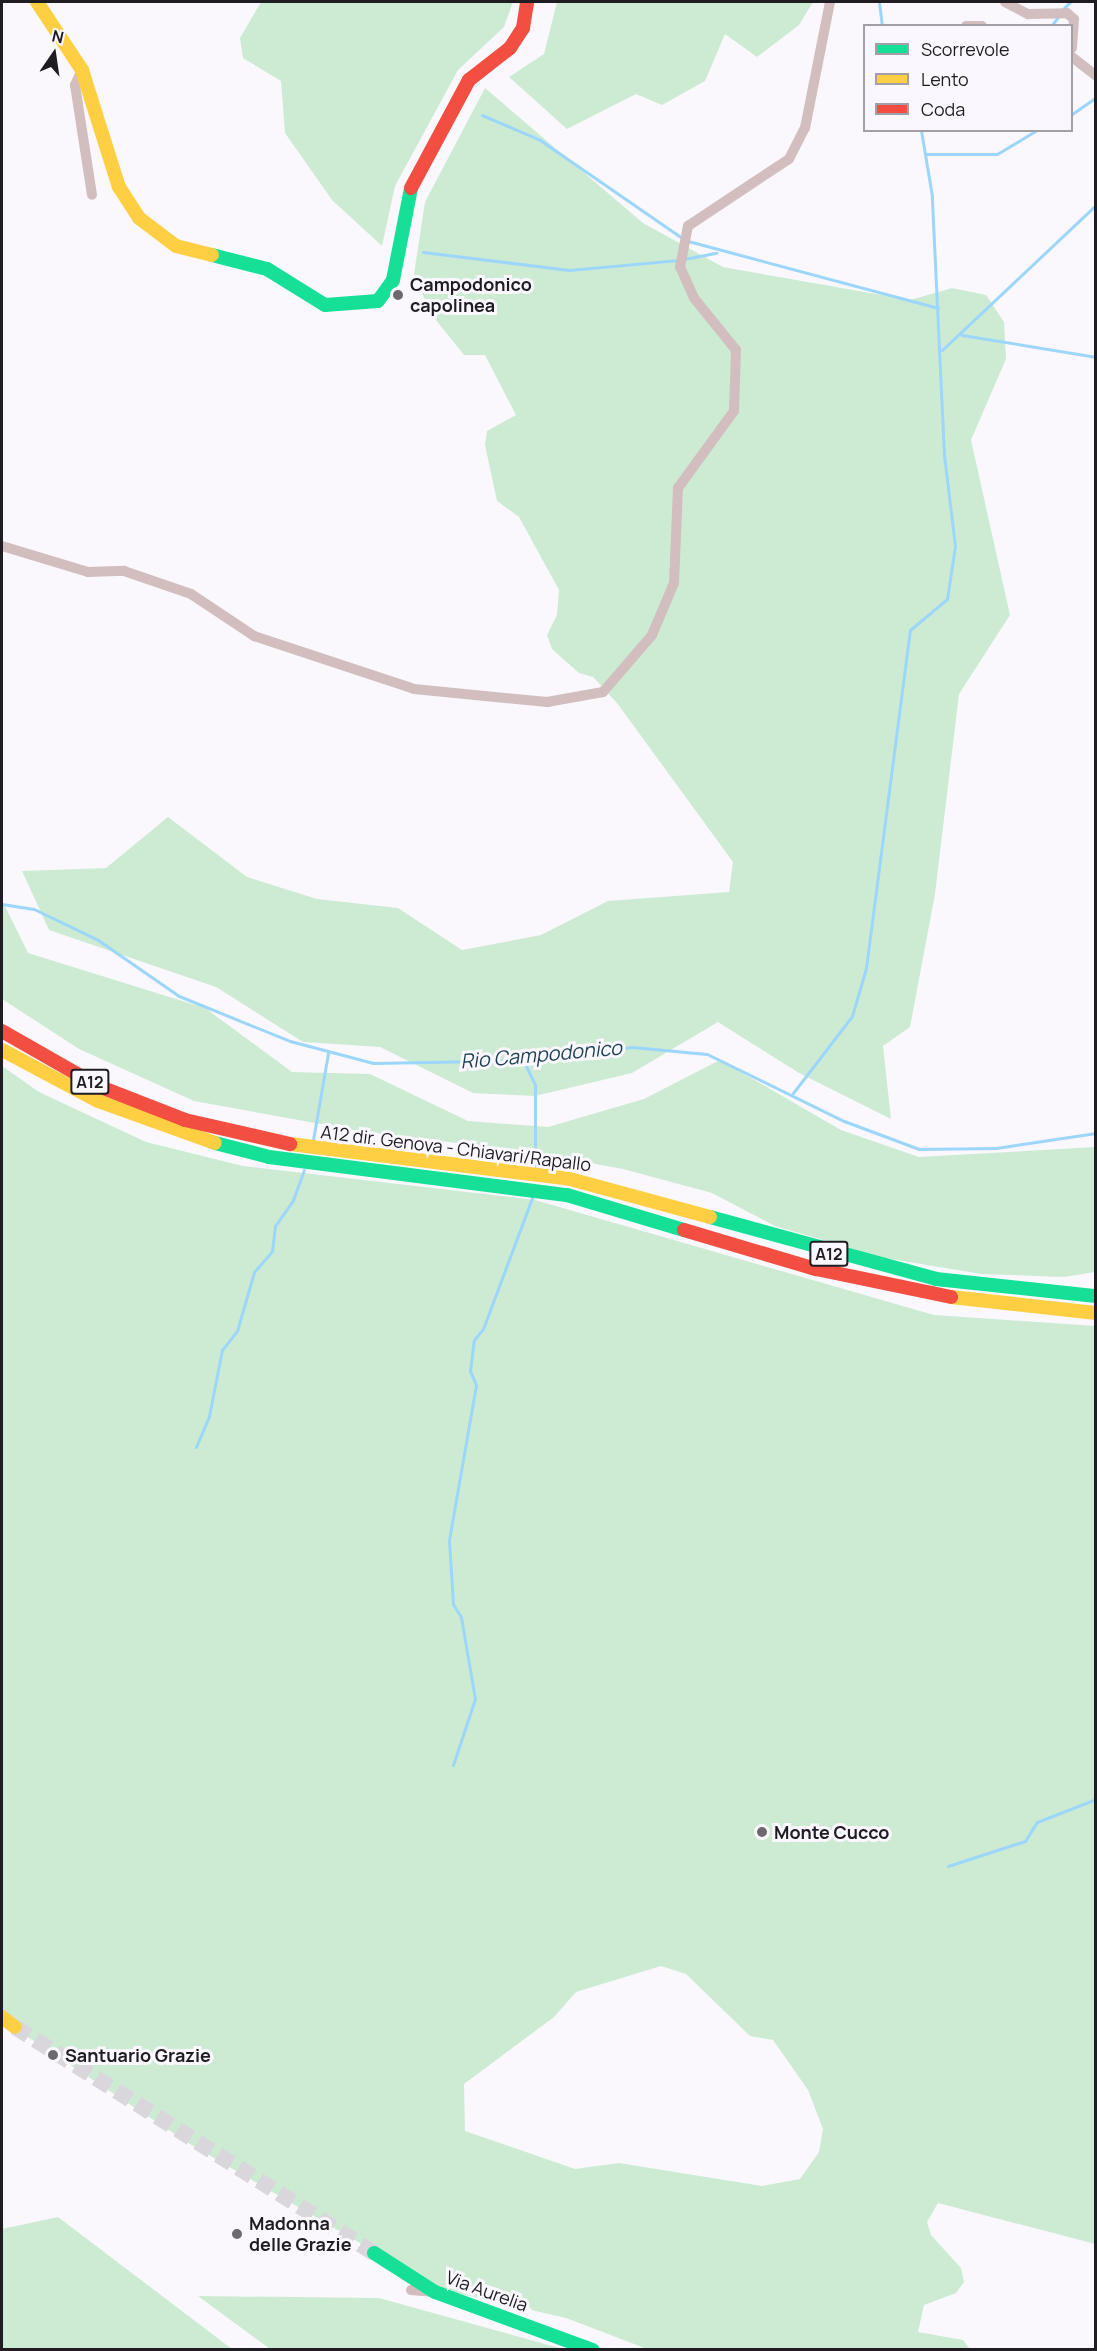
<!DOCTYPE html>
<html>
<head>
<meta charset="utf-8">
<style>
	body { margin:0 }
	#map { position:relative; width:1097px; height:2351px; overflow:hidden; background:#faf8fd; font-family:Manrope,sans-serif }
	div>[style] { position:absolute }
	.green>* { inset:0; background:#cdebd3 }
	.stream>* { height:3px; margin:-1.5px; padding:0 1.5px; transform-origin:1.5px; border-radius:1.5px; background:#9cd6fb }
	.primary-tunnel>* { height:16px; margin-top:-8px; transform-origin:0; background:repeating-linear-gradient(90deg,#d9d7dc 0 16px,transparent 0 24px) }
	.street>* { height:10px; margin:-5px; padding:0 5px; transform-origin:5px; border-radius:5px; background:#d2bebe }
	.fast>* { height:14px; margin:-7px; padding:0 7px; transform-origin:7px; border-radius:7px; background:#16e098 }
	.slow>* { height:14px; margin:-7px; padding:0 7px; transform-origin:7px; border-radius:7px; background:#ffcf43 }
	.jam>* { height:14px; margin:-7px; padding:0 7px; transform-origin:7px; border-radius:7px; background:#f24e42 }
	.dots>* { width:16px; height:16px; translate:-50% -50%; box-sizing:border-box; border:3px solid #faf7fe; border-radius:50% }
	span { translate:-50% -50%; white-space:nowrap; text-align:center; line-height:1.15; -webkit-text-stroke:6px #faf7fe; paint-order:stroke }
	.shield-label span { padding:2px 4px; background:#faf7fe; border:2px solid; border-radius:4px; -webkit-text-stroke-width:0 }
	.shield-label { font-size:16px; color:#1f1d21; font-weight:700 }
	.poi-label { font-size:18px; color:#1f1d21; font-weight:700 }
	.left { translate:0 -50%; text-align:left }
	.street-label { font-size:18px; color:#1f1d21 }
	.water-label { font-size:20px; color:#1b3f55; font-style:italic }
	.frame { position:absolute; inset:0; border:3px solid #1f1d21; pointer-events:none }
	.legend { position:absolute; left:863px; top:24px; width:210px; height:108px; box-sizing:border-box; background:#faf7fe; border:2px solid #a2a0a6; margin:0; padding:8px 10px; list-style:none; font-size:18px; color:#1f1d21 }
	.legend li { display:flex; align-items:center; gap:12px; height:30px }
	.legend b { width:30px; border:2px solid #a2a0a6 }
	.north { position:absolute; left:24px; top:24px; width:60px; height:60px; -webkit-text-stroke:4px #faf7fe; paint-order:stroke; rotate:13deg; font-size:16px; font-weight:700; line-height:24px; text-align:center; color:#1f1d21 }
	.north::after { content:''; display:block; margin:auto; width:21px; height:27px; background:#1f1d21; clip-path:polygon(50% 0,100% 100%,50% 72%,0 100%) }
</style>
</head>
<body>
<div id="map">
	<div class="green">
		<div style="clip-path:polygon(261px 2px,513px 2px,504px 27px,458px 70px,395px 186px,382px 246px,332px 200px,285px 133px,281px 81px,243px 58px,240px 38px)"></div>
		<div style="clip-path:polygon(557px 2px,813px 2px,799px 25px,757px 57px,725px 34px,705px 81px,662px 105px,636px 94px,567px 129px,509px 77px,544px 54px)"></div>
		<div style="clip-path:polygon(485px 88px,643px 223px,723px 267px,910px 300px,952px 288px,986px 295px,1004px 322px,1006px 359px,971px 440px,1010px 615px,959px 694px,935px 894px,910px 1027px,883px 1046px,891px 1119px,799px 1073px,718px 1022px,632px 1073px,535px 1096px,473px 1093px,380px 1047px,303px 1042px,216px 987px,49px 930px,22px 871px,106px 868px,168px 817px,247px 877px,317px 899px,398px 908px,462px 950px,541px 935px,608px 901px,729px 892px,733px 862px,617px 703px,593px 677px,579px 673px,552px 649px,547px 635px,557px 615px,559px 590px,519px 517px,497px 501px,485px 445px,487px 431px,516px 415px,485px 355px,464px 355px,431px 314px,414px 274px,425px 202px)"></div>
		<div style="clip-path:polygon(2px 900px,28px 953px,205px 1008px,292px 1072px,370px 1074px,468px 1121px,548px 1127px,644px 1099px,720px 1060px,841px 1130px,919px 1157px,1095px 1147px,1095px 1272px,1064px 1277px,981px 1274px,885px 1258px,775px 1226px,712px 1193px,623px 1169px,524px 1151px,365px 1132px,194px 1101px,79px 1049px,2px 999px)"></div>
		<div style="clip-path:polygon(evenodd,2px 1066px,39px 1092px,146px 1142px,243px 1166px,535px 1200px,934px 1315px,1095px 1326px,1095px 2244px,938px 2203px,927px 2222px,931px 2235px,961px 2268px,964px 2282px,956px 2293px,924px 2305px,918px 2332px,963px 2340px,970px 2349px,647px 2349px,566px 2318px,439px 2289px,190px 2144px,2px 2020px,2px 1066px,661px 1966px,686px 1974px,750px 2036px,773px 2040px,808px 2090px,823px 2129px,819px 2152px,800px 2179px,762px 2186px,619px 2163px,575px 2169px,465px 2131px,464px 2084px,554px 2017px,576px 1992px,661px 1966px)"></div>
		<div style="clip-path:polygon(58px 2217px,232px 2349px,2px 2349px,2px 2229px)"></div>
		<div style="clip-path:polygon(198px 2296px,379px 2298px,563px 2349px,270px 2349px)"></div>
	</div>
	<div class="stream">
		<div style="left:879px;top:2px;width:24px;rotate:83deg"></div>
		<div style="left:1063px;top:9px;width:10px;rotate:-45deg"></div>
		<div style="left:1051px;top:26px;width:11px;rotate:-52deg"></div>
		<div style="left:1072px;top:114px;width:29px;rotate:-35deg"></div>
		<div style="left:482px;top:115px;width:63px;rotate:23.3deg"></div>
		<div style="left:540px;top:140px;width:173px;rotate:34.6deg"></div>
		<div style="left:925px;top:154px;width:72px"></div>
		<div style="left:997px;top:154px;width:47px;rotate:-31deg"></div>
		<div style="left:688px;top:241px;width:259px;rotate:15deg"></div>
		<div style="left:423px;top:252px;width:147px;rotate:7deg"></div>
		<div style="left:569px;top:270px;width:109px;rotate:-5.2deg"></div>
		<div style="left:684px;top:259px;width:33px;rotate:-11deg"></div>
		<div style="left:962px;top:335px;width:136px;rotate:9.3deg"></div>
		<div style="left:942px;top:350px;width:212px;rotate:-43.3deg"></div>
		<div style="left:2px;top:904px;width:32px;rotate:9deg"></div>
		<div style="left:34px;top:909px;width:71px;rotate:25.8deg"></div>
		<div style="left:98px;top:940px;width:98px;rotate:34.7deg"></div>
		<div style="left:179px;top:996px;width:120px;rotate:22.1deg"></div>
		<div style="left:290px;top:1041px;width:86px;rotate:14.8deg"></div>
		<div style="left:373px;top:1063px;width:150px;rotate:-1.1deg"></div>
		<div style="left:523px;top:1060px;width:110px;rotate:-6.8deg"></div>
		<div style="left:632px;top:1047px;width:75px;rotate:5.3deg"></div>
		<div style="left:707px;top:1054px;width:153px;rotate:26.1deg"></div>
		<div style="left:844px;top:1121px;width:80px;rotate:20.5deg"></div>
		<div style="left:919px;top:1149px;width:77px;rotate:-0.7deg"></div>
		<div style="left:996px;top:1148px;width:101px;rotate:-8.5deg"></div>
		<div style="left:523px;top:1060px;width:28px;rotate:64deg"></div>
		<div style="left:535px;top:1085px;width:82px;rotate:90deg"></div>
		<div style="left:793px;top:1093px;width:97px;rotate:-52.5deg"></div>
		<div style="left:852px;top:1016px;width:50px;rotate:-73.7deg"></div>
		<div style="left:866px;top:968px;width:341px;rotate:-82.6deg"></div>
		<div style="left:910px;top:630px;width:48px;rotate:-40deg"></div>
		<div style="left:947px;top:599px;width:54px;rotate:-81.4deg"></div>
		<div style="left:955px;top:546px;width:92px;rotate:-96.9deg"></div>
		<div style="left:944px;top:455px;width:259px;rotate:-92.7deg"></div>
		<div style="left:932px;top:196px;width:67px;rotate:-99.5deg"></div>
		<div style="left:313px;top:1140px;width:88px;rotate:-80.2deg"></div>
		<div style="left:196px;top:1447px;width:34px;rotate:-67deg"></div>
		<div style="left:209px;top:1416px;width:67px;rotate:-78.9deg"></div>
		<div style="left:222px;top:1350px;width:24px;rotate:-52deg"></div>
		<div style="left:237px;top:1331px;width:61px;rotate:-73.9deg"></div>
		<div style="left:254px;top:1272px;width:28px;rotate:-49deg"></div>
		<div style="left:272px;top:1251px;width:25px;rotate:-83deg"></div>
		<div style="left:275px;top:1226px;width:32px;rotate:-55deg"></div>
		<div style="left:293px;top:1200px;width:32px;rotate:-70deg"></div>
		<div style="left:453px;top:1765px;width:70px;rotate:-71.6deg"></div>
		<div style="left:475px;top:1699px;width:83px;rotate:-99.7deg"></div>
		<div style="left:461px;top:1617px;width:15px;rotate:-122deg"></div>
		<div style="left:453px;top:1604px;width:64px;rotate:-93.6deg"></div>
		<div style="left:449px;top:1540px;width:157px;rotate:-80.1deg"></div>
		<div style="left:476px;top:1385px;width:15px;rotate:-113deg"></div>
		<div style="left:470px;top:1371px;width:31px;rotate:-83deg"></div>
		<div style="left:474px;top:1340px;width:14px;rotate:-51deg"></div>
		<div style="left:483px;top:1329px;width:140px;rotate:-69.5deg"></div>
		<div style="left:948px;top:1866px;width:81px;rotate:-18deg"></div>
		<div style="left:1025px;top:1841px;width:22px;rotate:-58deg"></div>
		<div style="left:1037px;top:1822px;width:63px;rotate:-21.3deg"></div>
	</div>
	<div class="primary-tunnel">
		<div style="left:15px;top:2027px;width:424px;rotate:32.2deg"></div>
	</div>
	<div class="street">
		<div style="left:1005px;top:2px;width:26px;rotate:28deg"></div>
		<div style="left:1028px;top:14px;width:39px;rotate:-1deg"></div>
		<div style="left:1067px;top:13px;width:9px;rotate:41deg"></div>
		<div style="left:1074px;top:19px;width:29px;rotate:94deg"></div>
		<div style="left:966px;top:26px;width:16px"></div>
		<div style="left:1072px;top:57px;width:31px;rotate:38deg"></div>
		<div style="left:82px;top:70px;width:17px;rotate:115deg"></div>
		<div style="left:75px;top:85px;width:111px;rotate:81.2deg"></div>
		<div style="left:2px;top:546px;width:90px;rotate:16.8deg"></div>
		<div style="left:88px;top:572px;width:36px;rotate:-2deg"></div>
		<div style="left:124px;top:571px;width:71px;rotate:18.9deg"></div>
		<div style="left:191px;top:594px;width:76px;rotate:33.7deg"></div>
		<div style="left:254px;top:636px;width:169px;rotate:18.3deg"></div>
		<div style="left:414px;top:689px;width:134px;rotate:5.6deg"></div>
		<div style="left:547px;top:702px;width:57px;rotate:-10.1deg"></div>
		<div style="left:603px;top:692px;width:75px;rotate:-49.3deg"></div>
		<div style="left:652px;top:635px;width:56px;rotate:-67.1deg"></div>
		<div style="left:674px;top:583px;width:95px;rotate:-87.6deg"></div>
		<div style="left:678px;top:488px;width:95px;rotate:-54deg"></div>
		<div style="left:734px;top:411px;width:61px;rotate:-88.1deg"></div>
		<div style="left:736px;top:350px;width:67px;rotate:-128.9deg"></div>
		<div style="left:694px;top:298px;width:34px;rotate:-114deg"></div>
		<div style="left:680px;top:267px;width:42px;rotate:-79deg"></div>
		<div style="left:688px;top:226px;width:121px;rotate:-33.6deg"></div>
		<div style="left:789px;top:159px;width:35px;rotate:-63deg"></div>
		<div style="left:805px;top:128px;width:128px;rotate:-78.8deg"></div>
		<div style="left:411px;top:2290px;width:24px;rotate:5deg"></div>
	</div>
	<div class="fast">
		<div style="left:212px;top:255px;width:57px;rotate:14.3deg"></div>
		<div style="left:267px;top:269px;width:68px;rotate:31.8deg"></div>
		<div style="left:325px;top:305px;width:53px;rotate:-4.3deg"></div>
		<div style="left:378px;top:301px;width:26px;rotate:-54deg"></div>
		<div style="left:393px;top:280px;width:94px;rotate:-78.9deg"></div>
		<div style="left:215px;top:1143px;width:56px;rotate:14.5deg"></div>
		<div style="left:269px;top:1157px;width:300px;rotate:7.3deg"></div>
		<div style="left:567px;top:1195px;width:122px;rotate:16.7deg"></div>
		<div style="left:710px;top:1217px;width:234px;rotate:15.3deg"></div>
		<div style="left:936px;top:1279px;width:161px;rotate:6.1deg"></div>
		<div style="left:374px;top:2253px;width:72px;rotate:32.6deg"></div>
		<div style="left:435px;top:2292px;width:168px;rotate:20.2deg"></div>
	</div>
	<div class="slow">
		<div style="left:37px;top:2px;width:82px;rotate:56.5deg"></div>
		<div style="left:82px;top:70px;width:123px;rotate:72.5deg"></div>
		<div style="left:119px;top:187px;width:37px;rotate:57deg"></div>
		<div style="left:139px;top:218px;width:46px;rotate:37.1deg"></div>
		<div style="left:176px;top:246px;width:37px;rotate:14deg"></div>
		<div style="left:2px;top:1050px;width:109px;rotate:28deg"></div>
		<div style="left:98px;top:1101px;width:124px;rotate:19.7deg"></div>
		<div style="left:290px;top:1144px;width:282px;rotate:7.1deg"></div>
		<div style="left:570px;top:1179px;width:145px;rotate:15.2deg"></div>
		<div style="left:951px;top:1297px;width:146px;rotate:6.3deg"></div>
		<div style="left:2px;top:2017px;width:16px;rotate:38deg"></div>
	</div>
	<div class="jam">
		<div style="left:411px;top:188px;width:123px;rotate:-61.8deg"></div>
		<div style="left:469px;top:80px;width:52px;rotate:-38deg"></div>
		<div style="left:510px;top:48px;width:24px;rotate:-57deg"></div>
		<div style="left:523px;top:28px;width:26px;rotate:-81deg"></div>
		<div style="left:2px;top:1031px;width:111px;rotate:29.8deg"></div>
		<div style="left:98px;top:1086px;width:93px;rotate:21.3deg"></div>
		<div style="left:185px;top:1120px;width:108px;rotate:12.9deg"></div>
		<div style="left:684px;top:1230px;width:138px;rotate:16.5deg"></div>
		<div style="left:816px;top:1269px;width:138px;rotate:11.7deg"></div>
	</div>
	<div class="dots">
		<div style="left:398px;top:295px;background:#6c6a6e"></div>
		<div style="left:762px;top:1832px;background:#6c6a6e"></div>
		<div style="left:53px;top:2055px;background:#6c6a6e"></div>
		<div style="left:237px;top:2234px;background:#6c6a6e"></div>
	</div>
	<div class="shield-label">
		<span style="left:90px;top:1082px">A12</span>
		<span style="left:829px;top:1254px">A12</span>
	</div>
	<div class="poi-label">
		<span class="left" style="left:410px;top:295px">Campodonico<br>capolinea</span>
		<span class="left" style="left:774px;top:1832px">Monte Cucco</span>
		<span class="left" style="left:65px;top:2055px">Santuario Grazie</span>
		<span class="left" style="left:249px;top:2234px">Madonna<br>delle Grazie</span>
	</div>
	<div class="street-label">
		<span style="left:456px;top:1148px;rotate:7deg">A12 dir. Genova - Chiavari/Rapallo</span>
		<span style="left:487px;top:2291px;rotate:20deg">Via Aurelia</span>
	</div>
	<div class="water-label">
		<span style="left:541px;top:1054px;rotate:-5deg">Rio Campodonico</span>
	</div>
	<div class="frame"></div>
	<ul class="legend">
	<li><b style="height:8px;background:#16e098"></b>Scorrevole</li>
	<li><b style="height:8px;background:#ffcf43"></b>Lento</li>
	<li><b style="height:8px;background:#f24e42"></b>Coda</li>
	</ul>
	<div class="north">N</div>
</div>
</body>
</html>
